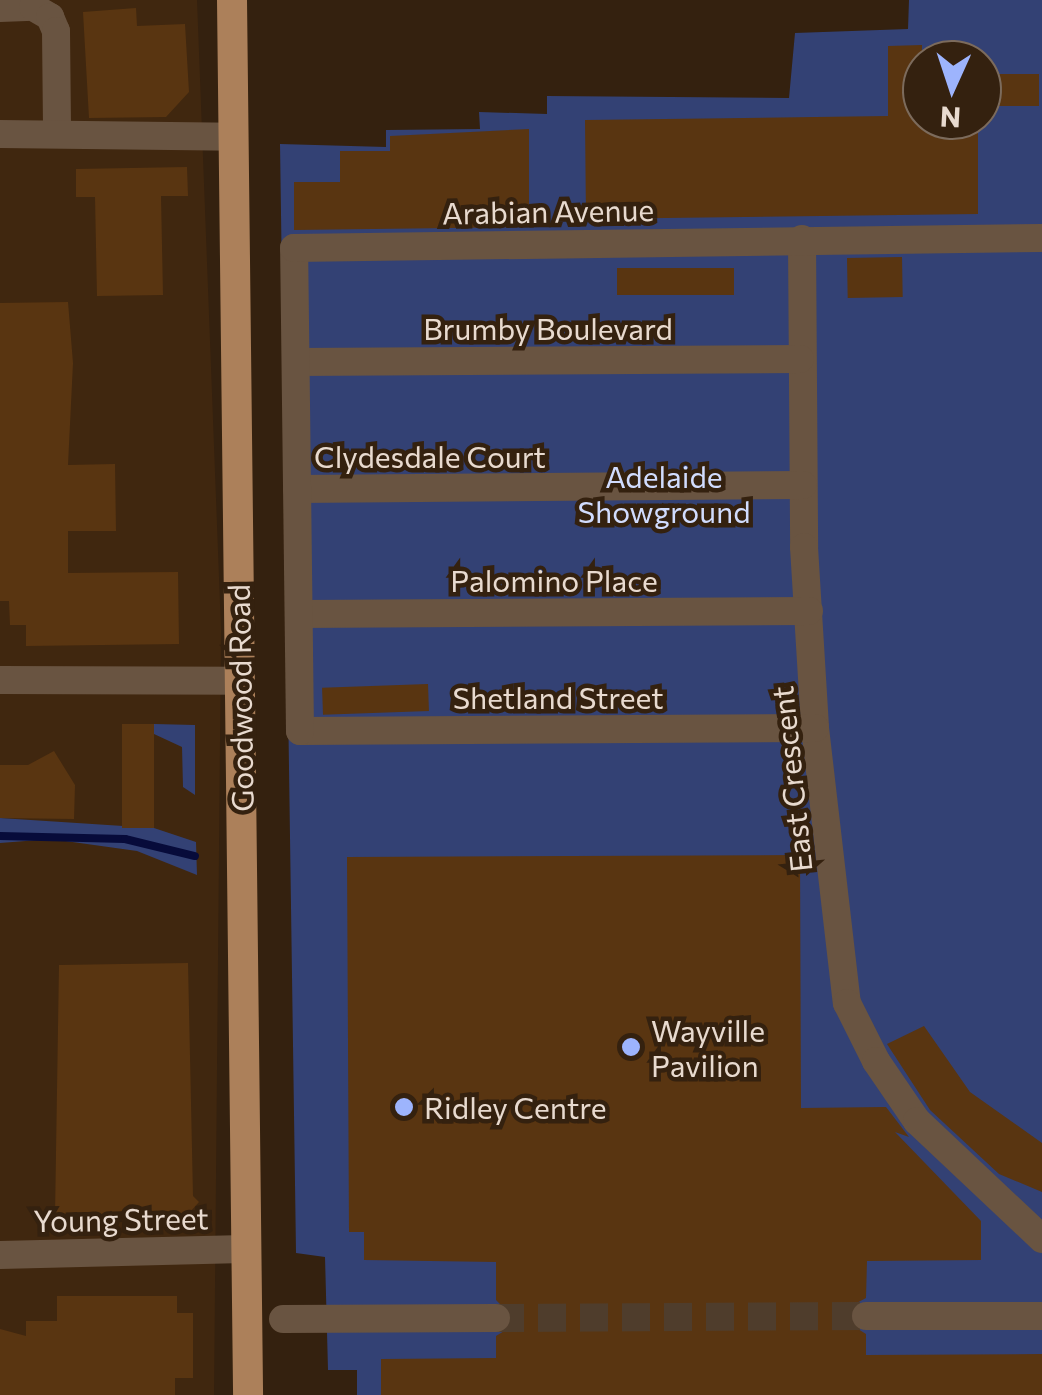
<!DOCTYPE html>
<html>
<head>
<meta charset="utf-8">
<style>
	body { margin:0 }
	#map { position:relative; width:1042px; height:1395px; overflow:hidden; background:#34210f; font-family:Commissioner,sans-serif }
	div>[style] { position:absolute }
	.built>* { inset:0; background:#40270f }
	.green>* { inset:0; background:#334174 }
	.stream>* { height:8px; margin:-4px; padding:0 4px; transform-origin:4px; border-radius:4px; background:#070b3a }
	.building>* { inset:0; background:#593511; transform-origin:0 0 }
	.minor-tunnel>* { height:28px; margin-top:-14px; transform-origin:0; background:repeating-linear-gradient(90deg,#4f3d2c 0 28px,transparent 0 42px) }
	.minor>* { height:28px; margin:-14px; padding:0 14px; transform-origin:14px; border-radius:14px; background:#695441 }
	.major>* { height:30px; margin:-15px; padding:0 15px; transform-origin:15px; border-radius:15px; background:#ac805a }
	.dots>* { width:28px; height:28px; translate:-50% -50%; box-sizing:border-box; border:5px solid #34210f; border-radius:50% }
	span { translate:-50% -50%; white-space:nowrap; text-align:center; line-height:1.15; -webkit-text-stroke:9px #34210f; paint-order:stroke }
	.street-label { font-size:30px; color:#e8dacf }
	.park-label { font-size:30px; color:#d1dcfe }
	.poi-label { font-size:30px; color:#e8dacf }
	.left { translate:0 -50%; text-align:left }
	.north { position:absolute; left:902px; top:40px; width:100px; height:100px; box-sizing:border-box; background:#34210f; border:2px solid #7c6b5c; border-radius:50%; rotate:183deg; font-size:28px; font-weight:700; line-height:40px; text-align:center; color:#e8dacf }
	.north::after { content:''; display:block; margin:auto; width:35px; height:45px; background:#9db4fd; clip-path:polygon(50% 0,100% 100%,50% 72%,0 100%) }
</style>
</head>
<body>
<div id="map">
	<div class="built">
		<div style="clip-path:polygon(0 0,197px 0,221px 630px,214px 1395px,0 1395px)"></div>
	</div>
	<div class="green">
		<div style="clip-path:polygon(evenodd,909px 0,1042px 0,1042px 1395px,357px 1395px,357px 1370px,328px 1370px,325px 1257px,296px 1253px,280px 144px,386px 147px,386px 130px,480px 129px,479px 112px,547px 114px,547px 96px,789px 98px,795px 33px,908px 29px,909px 0,922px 60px,982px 60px,982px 120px,922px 120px,922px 60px)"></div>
		<div style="clip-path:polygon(154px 724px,195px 725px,195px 795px,183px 787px,182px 747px,154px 734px)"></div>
		<div style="clip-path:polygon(0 818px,154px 828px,196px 842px,197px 875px,137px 851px,51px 839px,0 843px)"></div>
	</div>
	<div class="stream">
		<div style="left:0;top:836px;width:125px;rotate:1.4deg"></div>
		<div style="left:125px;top:839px;width:72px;rotate:13.7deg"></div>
	</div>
	<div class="building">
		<div style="clip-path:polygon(136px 8px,137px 26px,185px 24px,189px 92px,166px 117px,89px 118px,83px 12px)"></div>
		<div style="clip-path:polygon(922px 45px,922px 120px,978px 120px,978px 214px,586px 219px,585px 120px,888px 116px,888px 46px)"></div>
		<div style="left:996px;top:74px;width:43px;height:32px"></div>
		<div style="clip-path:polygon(529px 129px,529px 227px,294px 230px,294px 182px,340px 182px,340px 151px,390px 151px,390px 136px)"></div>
		<div style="clip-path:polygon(187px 167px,188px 196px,161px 196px,163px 295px,97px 296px,95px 197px,76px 197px,76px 169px)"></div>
		<div style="left:902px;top:257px;width:40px;height:55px;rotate:89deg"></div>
		<div style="left:617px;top:268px;width:117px;height:27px"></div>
		<div style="clip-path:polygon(68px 302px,73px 363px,68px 465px,115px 464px,116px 531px,68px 531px,68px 573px,178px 572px,179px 644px,26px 646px,26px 625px,10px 625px,9px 601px,0 601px,0 303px)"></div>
		<div style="left:428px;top:684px;width:27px;height:106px;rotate:88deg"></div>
		<div style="left:122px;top:724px;width:32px;height:104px"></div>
		<div style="clip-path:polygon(54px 751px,75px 785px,74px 819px,0 818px,0 765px,28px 765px)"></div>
		<div style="clip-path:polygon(800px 855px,801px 1108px,886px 1107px,909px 1137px,895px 1132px,981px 1221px,981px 1260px,867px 1261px,866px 1298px,851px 1306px,850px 1324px,866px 1334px,866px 1355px,1042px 1354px,1042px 1395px,381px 1395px,381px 1359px,496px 1358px,496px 1336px,511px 1327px,513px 1317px,496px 1300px,496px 1262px,364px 1260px,364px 1232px,349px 1232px,347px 857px)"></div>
		<div style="clip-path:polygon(188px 963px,193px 1196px,199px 1202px,181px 1222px,172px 1213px,55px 1216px,59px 965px)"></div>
		<div style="clip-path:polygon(924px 1026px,970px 1092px,1042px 1143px,1042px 1192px,999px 1174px,930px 1110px,887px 1044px)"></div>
		<div style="clip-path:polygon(57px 1296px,177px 1296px,177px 1313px,193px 1313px,193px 1378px,175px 1378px,175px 1395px,0 1395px,0 1329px,26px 1336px,26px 1321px,57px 1321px)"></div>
	</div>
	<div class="minor-tunnel">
		<div style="left:496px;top:1318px;width:370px;rotate:-0.3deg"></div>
	</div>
	<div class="minor">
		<div style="left:0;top:8px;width:33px;rotate:-2deg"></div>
		<div style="left:33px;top:7px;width:20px;rotate:30deg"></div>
		<div style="left:50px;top:17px;width:15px;rotate:67deg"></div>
		<div style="left:56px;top:31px;width:102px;rotate:89.4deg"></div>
		<div style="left:0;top:134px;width:234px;rotate:0.7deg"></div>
		<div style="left:802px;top:239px;width:308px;rotate:89.6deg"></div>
		<div style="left:804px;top:547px;width:181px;rotate:86.5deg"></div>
		<div style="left:815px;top:728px;width:277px;rotate:83.4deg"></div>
		<div style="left:847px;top:1003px;width:65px;rotate:63.4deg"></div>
		<div style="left:876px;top:1061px;width:73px;rotate:55.7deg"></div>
		<div style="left:917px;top:1121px;width:172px;rotate:43.3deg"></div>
		<div style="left:296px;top:362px;width:504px;rotate:-0.34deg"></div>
		<div style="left:297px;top:489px;width:506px;rotate:-0.45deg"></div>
		<div style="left:299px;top:614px;width:510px;rotate:-0.34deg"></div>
		<div style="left:0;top:680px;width:240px;rotate:0.2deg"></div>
		<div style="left:815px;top:728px;width:515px;rotate:179.67deg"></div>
		<div style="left:300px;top:731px;width:483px;rotate:-90.7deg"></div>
		<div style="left:294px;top:248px;width:748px;rotate:-0.77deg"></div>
		<div style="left:0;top:1255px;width:244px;rotate:-1.4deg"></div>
		<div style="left:866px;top:1316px;width:176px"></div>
		<div style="left:283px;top:1319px;width:213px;rotate:-0.3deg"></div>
	</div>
	<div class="major">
		<div style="left:232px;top:0;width:1395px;rotate:89.34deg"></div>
	</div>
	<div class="dots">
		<div style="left:631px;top:1047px;background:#9db4fd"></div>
		<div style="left:404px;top:1107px;background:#9db4fd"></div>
	</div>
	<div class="street-label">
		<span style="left:548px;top:211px;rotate:-1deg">Arabian Avenue</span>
		<span style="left:548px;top:328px">Brumby Boulevard</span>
		<span style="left:430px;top:456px">Clydesdale Court</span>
		<span style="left:554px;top:580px">Palomino Place</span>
		<span style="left:558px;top:697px">Shetland Street</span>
		<span style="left:240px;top:698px;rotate:-91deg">Goodwood Road</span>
		<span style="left:791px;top:779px;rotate:-96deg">East Crescent</span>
		<span style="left:121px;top:1219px;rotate:-1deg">Young Street</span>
	</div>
	<div class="park-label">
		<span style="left:664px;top:493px">Adelaide<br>Showground</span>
	</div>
	<div class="poi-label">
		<span class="left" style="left:651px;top:1047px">Wayville<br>Pavilion</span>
		<span class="left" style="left:424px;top:1107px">Ridley Centre</span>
	</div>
	<div class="north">N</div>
</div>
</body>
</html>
